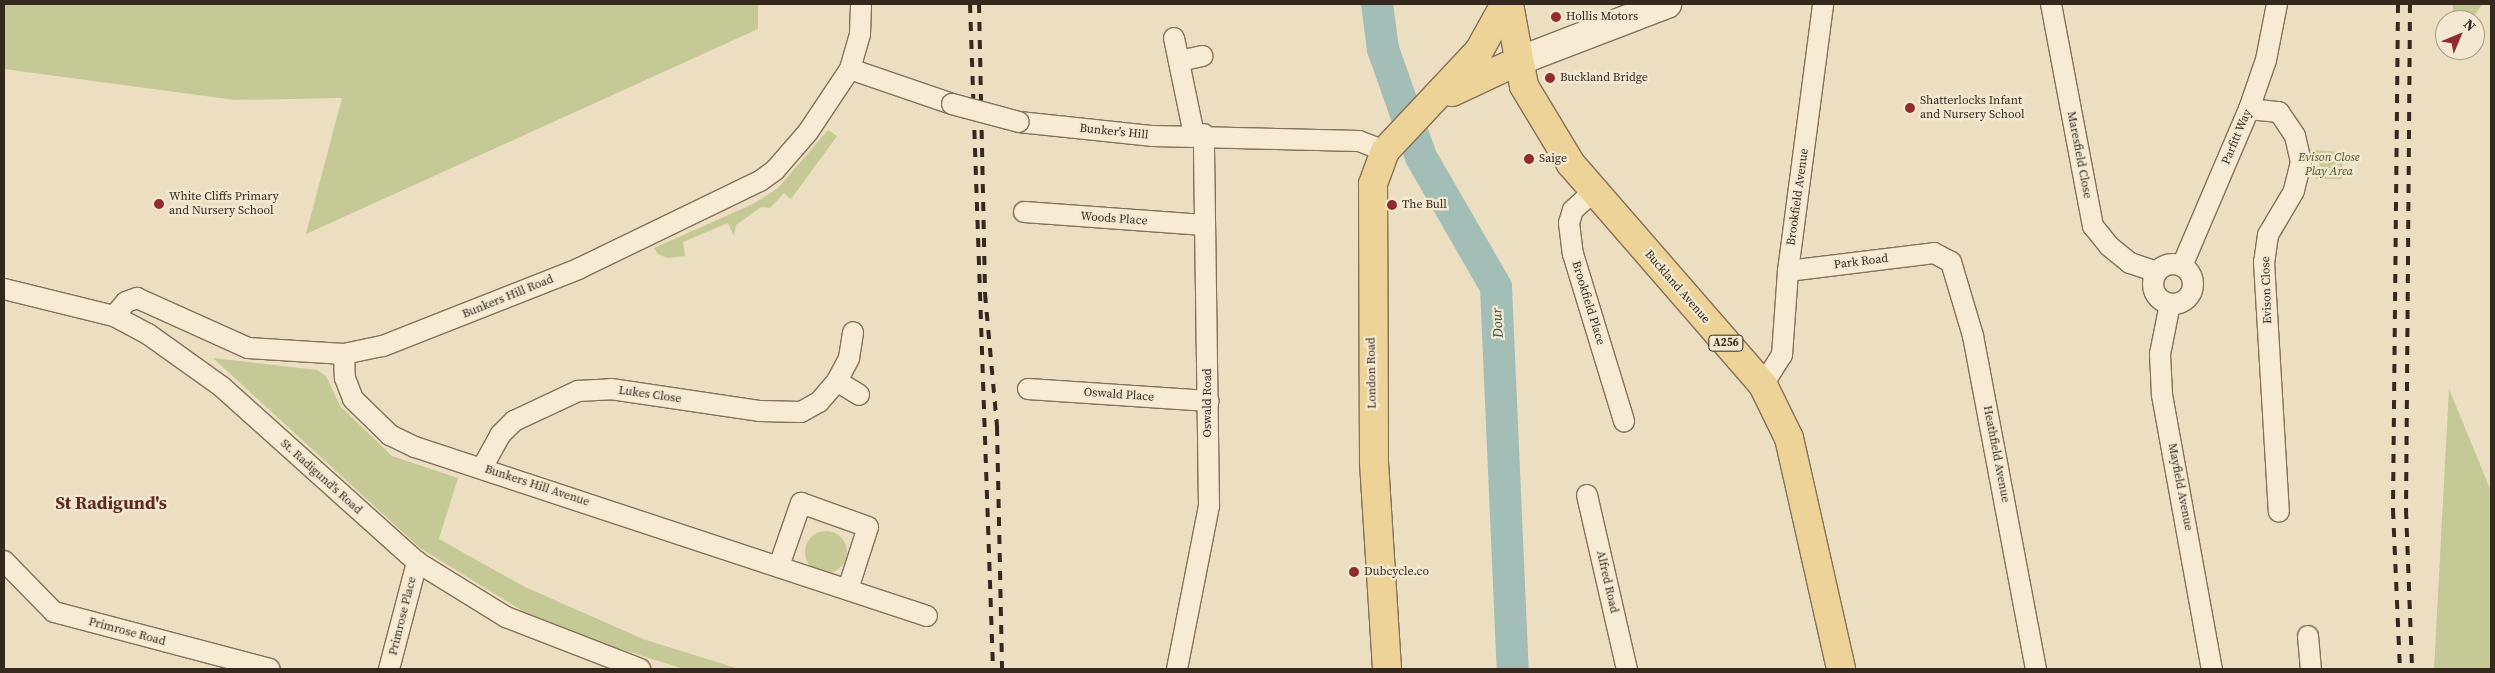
<!DOCTYPE html>
<html>
<head>
<meta charset="utf-8">
<style>
	body { margin:0 }
	#map { position:relative; width:2495px; height:673px; overflow:hidden; background:#ecdfc1; font-family:"Source Serif 4",serif }
	div>[style] { position:absolute }
	.green>* { inset:0; background:#c4c995 }
	.round { border-radius:50% }
	.river>* { height:32px; margin:-16px; padding:0 16px; transform-origin:16px; border-radius:16px; background:#a3beb6 }
	.roads { filter:drop-shadow(1px 0 #847059) drop-shadow(-1px 0 #847059) drop-shadow(0 1px #847059) drop-shadow(0 -1px #847059) }
	.street>* { height:20px; margin:-10px; padding:0 10px; transform-origin:10px; border-radius:10px; background:#f7ecd3 }
	.street>.ring { margin:-10px; padding:0; box-sizing:content-box; background:none; border:20px solid #f7ecd3; border-radius:50% }
	.secondary>* { height:28px; margin:-14px; padding:0 14px; transform-origin:14px; border-radius:14px; background:#f7ecd3 }
	.primary>* { height:28px; margin:-14px; padding:0 14px; transform-origin:14px; border-radius:14px; background:#eed399 }
	.rail>* { height:4px; margin-top:-2px; transform-origin:0; background:repeating-linear-gradient(90deg,#35281d 0 9px,transparent 0 18px) }
	.bridges { filter:drop-shadow(1px 0 #847059) drop-shadow(-1px 0 #847059) drop-shadow(0 1px #847059) drop-shadow(0 -1px #847059) }
	.street-bridge>* { height:20px; margin:-10px; padding:0 10px; transform-origin:10px; border-radius:10px; background:#f7ecd3 }
	.dots>* { width:14px; height:14px; translate:-50% -50%; box-sizing:border-box; border:2px solid #f4e9d0; border-radius:50% }
	span { translate:-50% -50%; white-space:nowrap; text-align:center; line-height:1.15; -webkit-text-stroke:4.5px #f4e9d0; paint-order:stroke }
	.shield-label span { padding:1px 4px; background:#f4e9d0; border:1px solid; border-radius:4px; -webkit-text-stroke-width:0 }
	.shield-label { font-size:11px; color:#35281d; font-weight:700 }
	.poi-label { font-size:12px; color:#35281d }
	.left { translate:0 -50%; text-align:left }
	.street-label { font-size:12px; color:#35281d }
	.park-label { font-size:12px; color:#465024; font-style:italic }
	.water-label { font-size:14px; color:#2d5451; font-style:italic }
	.district-label { font-size:18px; color:#602b1e; font-weight:700 }
	.frame { position:absolute; inset:0; border:5px solid #35281d; pointer-events:none }
	.north { position:absolute; left:2435px; top:10px; width:50px; height:50px; box-sizing:border-box; background:#f4e9d0; border:1px solid #a89c88; border-radius:50%; rotate:45deg; font-size:14px; font-weight:700; line-height:20px; text-align:center; color:#35281d }
	.north::after { content:''; display:block; margin:auto; width:18px; height:22px; background:#912b2d; clip-path:polygon(50% 0,100% 100%,50% 72%,0 100%) }
</style>
</head>
<body>
<div id="map">
	<div class="green">
		<div style="clip-path:polygon(4px 4px,758px 4px,758px 29px,306px 234px,342px 98px,235px 100px,4px 69px)"></div>
		<div style="clip-path:polygon(2453px 4px,2482px 4px,2472px 20px,2453px 20px)"></div>
		<div style="clip-path:polygon(828px 130px,837px 136px,791px 199px,784px 193px,770px 208px,761px 207px,736px 225px,734px 236px,728px 223px,683px 242px,685px 256px,667px 258px,658px 254px,654px 248px,753px 204px,778px 188px)"></div>
		<div style="clip-path:polygon(2314px 150px,2343px 152px,2342px 179px,2316px 179px)"></div>
		<div style="clip-path:polygon(213px 358px,317px 370px,326px 376px,340px 406px,392px 456px,458px 478px,439px 539px,525px 587px,643px 639px,739px 669px,684px 669px,547px 626px,420px 548px)"></div>
		<div style="clip-path:polygon(2449px 389px,2491px 491px,2491px 669px,2434px 669px)"></div>
		<div class="round" style="left:805px;top:531px;width:42px;height:42px"></div>
	</div>
	<div class="river">
		<div style="left:1377px;top:4px;width:45px;rotate:82.4deg"></div>
		<div style="left:1383px;top:49px;width:114px;rotate:70.6deg"></div>
		<div style="left:1421px;top:157px;width:150px;rotate:60deg"></div>
		<div style="left:1496px;top:287px;width:382px;rotate:87.5deg"></div>
	</div>
	<div class="roads">
		<div class="street">
			<div style="left:2051px;top:4px;width:226px;rotate:79.3deg"></div>
			<div style="left:2093px;top:226px;width:26px;rotate:51deg"></div>
			<div style="left:2109px;top:246px;width:27px;rotate:39deg"></div>
			<div style="left:2130px;top:263px;width:28px;rotate:18deg"></div>
			<div style="left:1174px;top:38px;width:99px;rotate:78.3deg"></div>
			<div style="left:1179px;top:61px;width:24px;rotate:-12deg"></div>
			<div style="left:850px;top:69px;width:108px;rotate:18.9deg"></div>
			<div style="left:2249px;top:109px;width:30px;rotate:6deg"></div>
			<div style="left:2279px;top:112px;width:29px;rotate:56deg"></div>
			<div style="left:2295px;top:136px;width:27px;rotate:77deg"></div>
			<div style="left:2301px;top:162px;width:30px;rotate:104deg"></div>
			<div style="left:2294px;top:191px;width:51px;rotate:120.6deg"></div>
			<div style="left:2268px;top:235px;width:27px;rotate:98deg"></div>
			<div style="left:2264px;top:262px;width:250px;rotate:86.6deg"></div>
			<div style="left:1019px;top:122px;width:135px;rotate:6deg"></div>
			<div style="left:1153px;top:136px;width:206px;rotate:1.4deg"></div>
			<div style="left:1359px;top:141px;width:28px;rotate:21deg"></div>
			<div style="left:1593px;top:192px;width:27px;rotate:138deg"></div>
			<div style="left:1573px;top:210px;width:14px;rotate:107deg"></div>
			<div style="left:1569px;top:223px;width:31px;rotate:83deg"></div>
			<div style="left:1573px;top:254px;width:175px;rotate:73deg"></div>
			<div style="left:1024px;top:212px;width:181px;rotate:4.1deg"></div>
			<div class="ring" style="left:2153px;top:264px;width:20px;height:20px"></div>
			<div style="left:2182px;top:266px;width:171px;rotate:-66.9deg"></div>
			<div style="left:2249px;top:109px;width:52px;rotate:-70.9deg"></div>
			<div style="left:2266px;top:60px;width:57px;rotate:-78.9deg"></div>
			<div style="left:1788px;top:271px;width:147px;rotate:-7deg"></div>
			<div style="left:1934px;top:253px;width:19px;rotate:28deg"></div>
			<div style="left:1951px;top:262px;width:77px;rotate:73.4deg"></div>
			<div style="left:1973px;top:336px;width:339px;rotate:79.3deg"></div>
			<div style="left:4px;top:289px;width:113px;rotate:13.8deg"></div>
			<div style="left:114px;top:316px;width:38px;rotate:28deg"></div>
			<div style="left:148px;top:334px;width:91px;rotate:35.6deg"></div>
			<div style="left:222px;top:387px;width:262px;rotate:41.9deg"></div>
			<div style="left:417px;top:562px;width:105px;rotate:31.7deg"></div>
			<div style="left:506px;top:617px;width:144px;rotate:21.2deg"></div>
			<div style="left:2170px;top:304px;width:51px;rotate:101.3deg"></div>
			<div style="left:2160px;top:354px;width:41px;rotate:87.2deg"></div>
			<div style="left:2162px;top:395px;width:279px;rotate:79.7deg"></div>
			<div style="left:114px;top:316px;width:18px;rotate:-49deg"></div>
			<div style="left:126px;top:302px;width:12px;rotate:-20deg"></div>
			<div style="left:137px;top:298px;width:122px;rotate:24.2deg"></div>
			<div style="left:248px;top:348px;width:96px;rotate:3.6deg"></div>
			<div style="left:344px;top:354px;width:40px;rotate:-12deg"></div>
			<div style="left:383px;top:346px;width:210px;rotate:-21.5deg"></div>
			<div style="left:578px;top:269px;width:202px;rotate:-25.8deg"></div>
			<div style="left:760px;top:181px;width:19px;rotate:-36deg"></div>
			<div style="left:775px;top:170px;width:50px;rotate:-49deg"></div>
			<div style="left:808px;top:132px;width:76px;rotate:-56.3deg"></div>
			<div style="left:850px;top:69px;width:36px;rotate:-74deg"></div>
			<div style="left:860px;top:34px;width:30px;rotate:-88deg"></div>
			<div style="left:344px;top:354px;width:24px;rotate:88deg"></div>
			<div style="left:345px;top:378px;width:22px;rotate:69deg"></div>
			<div style="left:353px;top:399px;width:52px;rotate:44.2deg"></div>
			<div style="left:390px;top:435px;width:28px;rotate:26deg"></div>
			<div style="left:415px;top:447px;width:539px;rotate:18.27deg"></div>
			<div style="left:837px;top:381px;width:26px;rotate:32deg"></div>
			<div style="left:1763px;top:385px;width:36px;rotate:-58deg"></div>
			<div style="left:1782px;top:355px;width:84px;rotate:-85.9deg"></div>
			<div style="left:1788px;top:271px;width:269px;rotate:-82.5deg"></div>
			<div style="left:1028px;top:389px;width:181px;rotate:3.8deg"></div>
			<div style="left:482px;top:468px;width:38px;rotate:-61deg"></div>
			<div style="left:500px;top:435px;width:20px;rotate:-45deg"></div>
			<div style="left:514px;top:421px;width:71px;rotate:-25.1deg"></div>
			<div style="left:578px;top:391px;width:33px;rotate:-3deg"></div>
			<div style="left:611px;top:389px;width:151px;rotate:8.4deg"></div>
			<div style="left:760px;top:411px;width:41px;rotate:1.4deg"></div>
			<div style="left:801px;top:412px;width:21px;rotate:-29deg"></div>
			<div style="left:819px;top:402px;width:28px;rotate:-49deg"></div>
			<div style="left:837px;top:381px;width:26px;rotate:-62deg"></div>
			<div style="left:849px;top:358px;width:26px;rotate:-81deg"></div>
			<div style="left:1587px;top:495px;width:179px;rotate:77.1deg"></div>
			<div style="left:4px;top:561px;width:71px;rotate:45.6deg"></div>
			<div style="left:54px;top:612px;width:223px;rotate:14.8deg"></div>
			<div style="left:779px;top:566px;width:67px;rotate:-70.8deg"></div>
			<div style="left:801px;top:503px;width:71px;rotate:19.7deg"></div>
			<div style="left:868px;top:527px;width:65px;rotate:107.9deg"></div>
			<div style="left:2308px;top:636px;width:33px;rotate:85deg"></div>
			<div style="left:389px;top:669px;width:111px;rotate:-75.3deg"></div>
			<div style="left:1177px;top:669px;width:166px;rotate:-78.9deg"></div>
			<div style="left:1209px;top:506px;width:372px;rotate:-90.8deg"></div>
		</div>
		<div class="secondary">
			<div style="left:1516px;top:62px;width:162px;rotate:-21deg"></div>
		</div>
		<div class="primary">
			<div style="left:1509px;top:4px;width:83px;rotate:79.6deg"></div>
			<div style="left:1524px;top:86px;width:91px;rotate:58.9deg"></div>
			<div style="left:1571px;top:164px;width:293px;rotate:49deg"></div>
			<div style="left:1763px;top:385px;width:59px;rotate:63.9deg"></div>
			<div style="left:1789px;top:438px;width:237px;rotate:77.3deg"></div>
			<div style="left:1452px;top:92px;width:71px;rotate:-25.1deg"></div>
			<div style="left:1387px;top:669px;width:208px;rotate:-93.6deg"></div>
			<div style="left:1374px;top:461px;width:277px;rotate:-90.2deg"></div>
			<div style="left:1373px;top:184px;width:35px;rotate:-70deg"></div>
			<div style="left:1385px;top:151px;width:137px;rotate:-46.8deg"></div>
			<div style="left:1479px;top:51px;width:54px;rotate:-61deg"></div>
		</div>
	</div>
	<div class="rail">
		<div style="left:970px;top:4px;width:665px;rotate:88.02deg"></div>
		<div style="left:979px;top:4px;width:290px;rotate:88.8deg"></div>
		<div style="left:985px;top:294px;width:134px;rotate:84.8deg"></div>
		<div style="left:997px;top:427px;width:242px;rotate:88.8deg"></div>
		<div style="left:2398px;top:4px;width:506px;rotate:90.57deg"></div>
		<div style="left:2393px;top:510px;width:159px;rotate:87.5deg"></div>
		<div style="left:2410px;top:4px;width:506px;rotate:90.45deg"></div>
		<div style="left:2406px;top:510px;width:159px;rotate:87.8deg"></div>
	</div>
	<div class="bridges">
		<div class="street-bridge">
			<div style="left:952px;top:104px;width:69px;rotate:15deg"></div>
		</div>
	</div>
	<div class="dots">
		<div style="left:1556px;top:17px;background:#912b2d"></div>
		<div style="left:1550px;top:78px;background:#912b2d"></div>
		<div style="left:1910px;top:108px;background:#912b2d"></div>
		<div style="left:1529px;top:159px;background:#912b2d"></div>
		<div style="left:159px;top:204px;background:#912b2d"></div>
		<div style="left:1392px;top:205px;background:#912b2d"></div>
		<div style="left:1354px;top:572px;background:#912b2d"></div>
	</div>
	<div class="shield-label">
		<span style="left:1726px;top:343px">A256</span>
	</div>
	<div class="poi-label">
		<span class="left" style="left:1566px;top:17px">Hollis Motors</span>
		<span class="left" style="left:1560px;top:78px">Buckland Bridge</span>
		<span class="left" style="left:1920px;top:108px">Shatterlocks Infant<br>and Nursery School</span>
		<span class="left" style="left:1539px;top:159px">Saige</span>
		<span class="left" style="left:169px;top:204px">White Cliffs Primary<br>and Nursery School</span>
		<span class="left" style="left:1402px;top:205px">The Bull</span>
		<span class="left" style="left:1364px;top:572px">Dubcycle.co</span>
	</div>
	<div class="street-label">
		<span style="left:1114px;top:132px;rotate:6deg">Bunker's Hill</span>
		<span style="left:2237px;top:137px;rotate:-67deg">Parfitt Way</span>
		<span style="left:2079px;top:155px;rotate:79deg">Maresfield Close</span>
		<span style="left:1798px;top:197px;rotate:-82deg">Brookfield Avenue</span>
		<span style="left:1114px;top:219px;rotate:4deg">Woods Place</span>
		<span style="left:1861px;top:262px;rotate:-7deg">Park Road</span>
		<span style="left:1677px;top:287px;rotate:49deg">Buckland Avenue</span>
		<span style="left:2267px;top:290px;rotate:-92deg">Evison Close</span>
		<span style="left:508px;top:297px;rotate:-22deg">Bunkers Hill Road</span>
		<span style="left:1588px;top:303px;rotate:73deg">Brookfield Place</span>
		<span style="left:1372px;top:373px;rotate:-91deg">London Road</span>
		<span style="left:650px;top:395px;rotate:8deg">Lukes Close</span>
		<span style="left:1119px;top:395px;rotate:4deg">Oswald Place</span>
		<span style="left:1208px;top:403px;rotate:-90deg">Oswald Road</span>
		<span style="left:1996px;top:454px;rotate:79deg">Heathfield Avenue</span>
		<span style="left:321px;top:477px;rotate:42deg">St. Radigund's Road</span>
		<span style="left:537px;top:486px;rotate:18deg">Bunkers Hill Avenue</span>
		<span style="left:2180px;top:487px;rotate:79deg">Mayfield Avenue</span>
		<span style="left:1607px;top:582px;rotate:77deg">Alfred Road</span>
		<span style="left:403px;top:616px;rotate:-76deg">Primrose Place</span>
		<span style="left:127px;top:632px;rotate:15deg">Primrose Road</span>
	</div>
	<div class="park-label">
		<span style="left:2329px;top:165px">Evison Close<br>Play Area</span>
	</div>
	<div class="water-label">
		<span style="left:1497px;top:323px;rotate:-93deg">Dour</span>
	</div>
	<div class="district-label">
		<span style="left:111px;top:503px">St Radigund's</span>
	</div>
	<div class="frame"></div>
	<div class="north">N</div>
</div>
</body>
</html>
